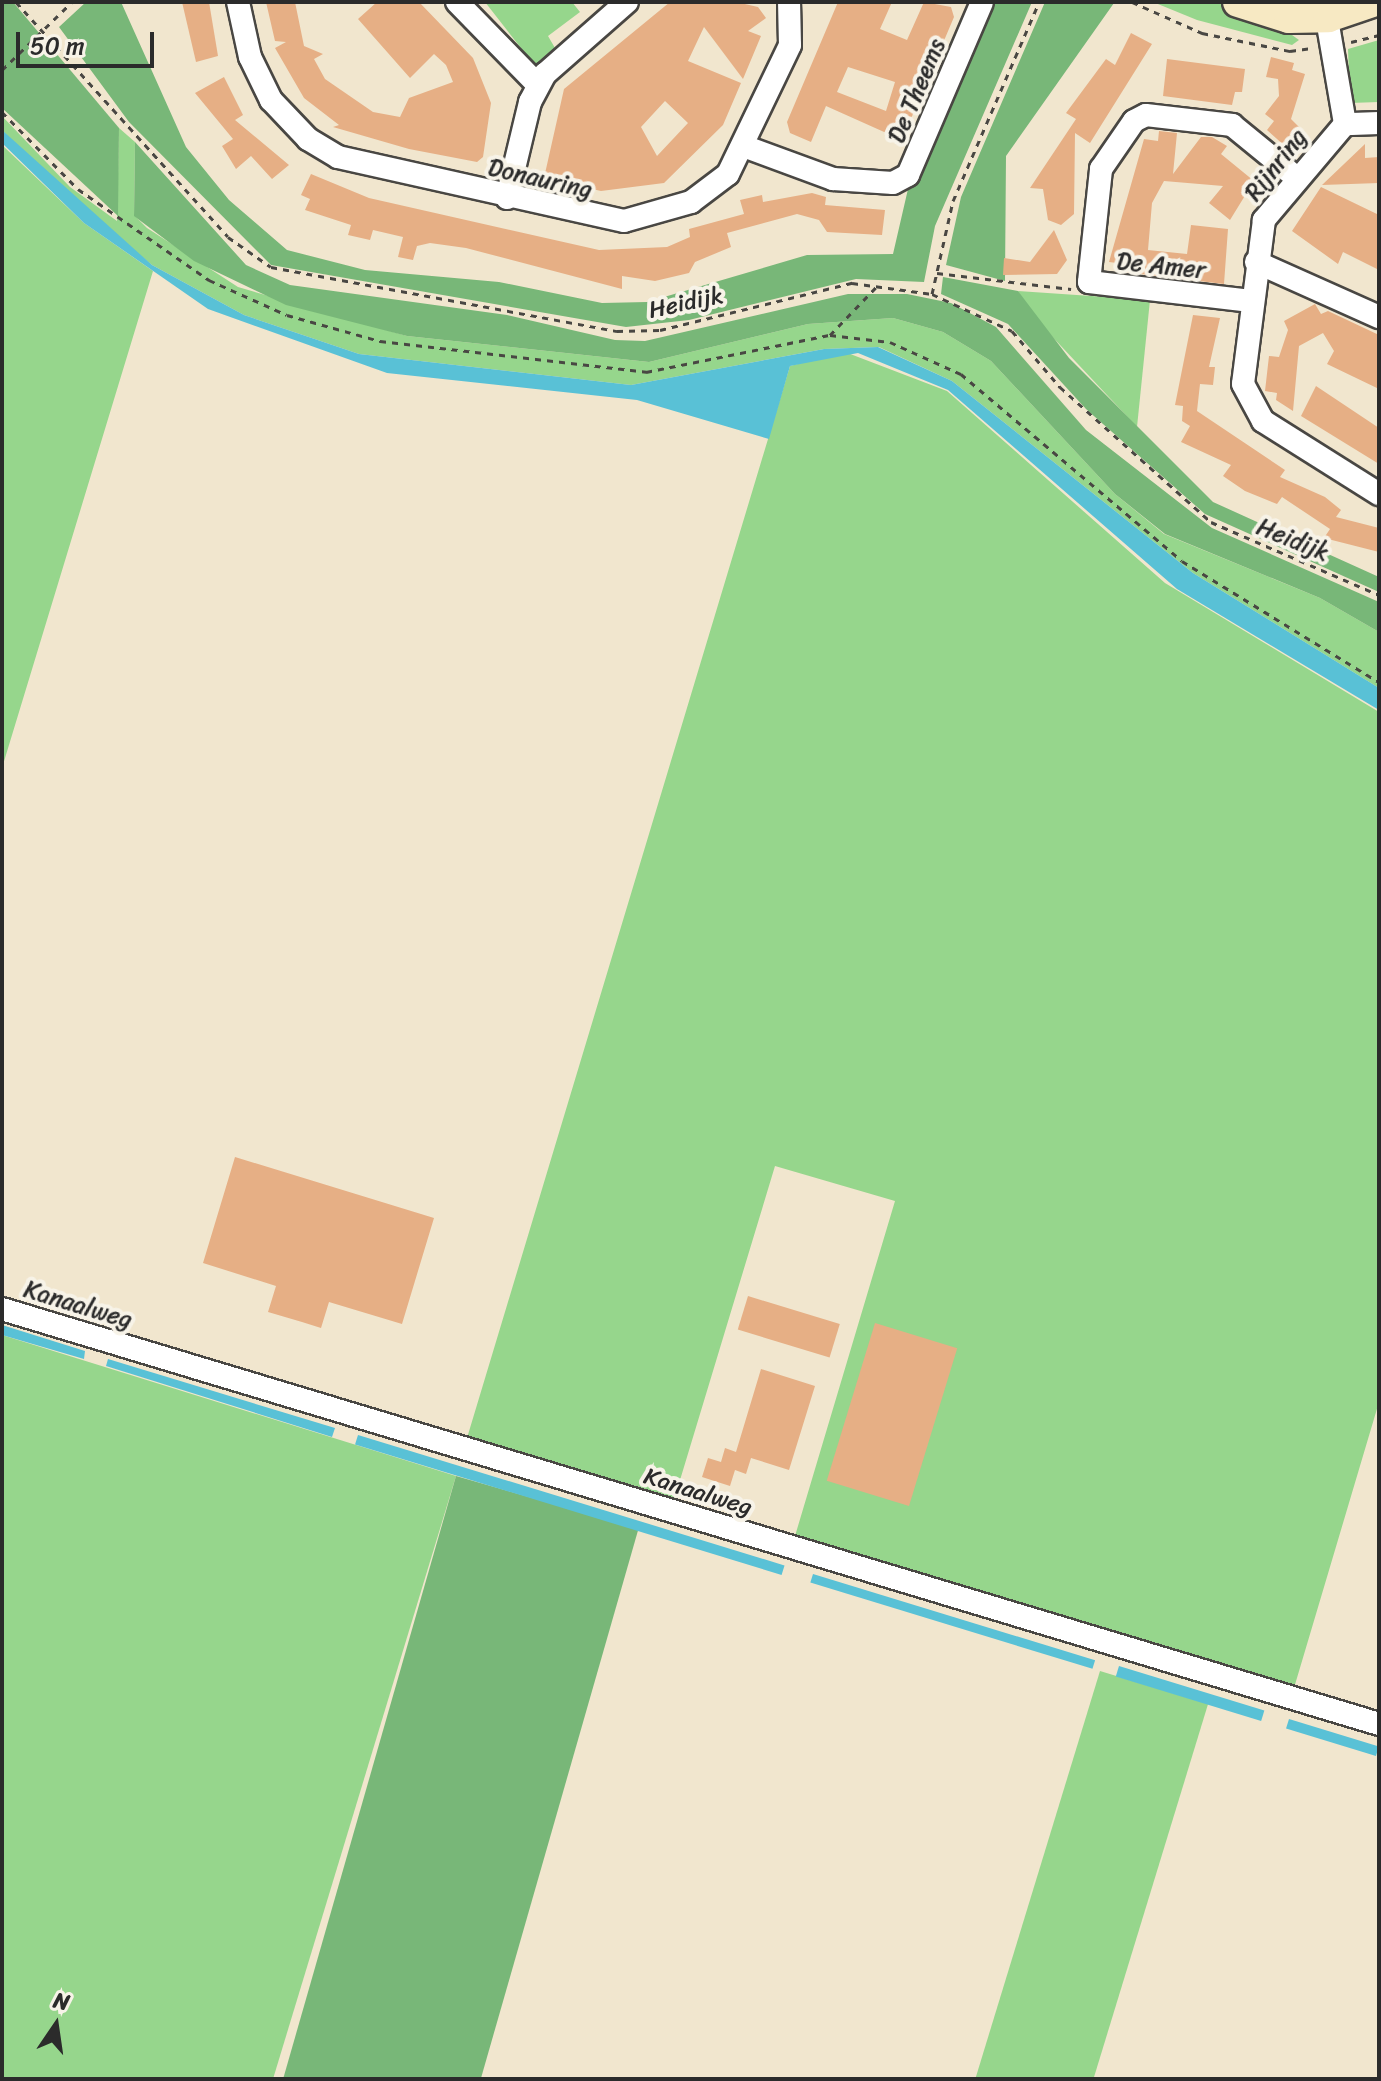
<!DOCTYPE html>
<html>
<head>
<meta charset="utf-8">
<style>
	body { margin:0 }
	#map { position:relative; width:1381px; height:2081px; overflow:hidden; background:#f1e6ce; font-family:Sriracha,sans-serif }
	div>[style] { position:absolute }
	.green>* { inset:0; background:#96d68c; transform-origin:0 0 }
	.forest>* { inset:0; background:#78b778; transform-origin:0 0 }
	.water>* { inset:0; background:#59c1d6; transform-origin:0 0 }
	.building>* { inset:0; background:#e6af85; transform-origin:0 0 }
	.path>* { height:3px; margin-top:-1.5px; transform-origin:0; background:repeating-linear-gradient(90deg,#494743 0 6px,transparent 0 12px) }
	.roads { filter:drop-shadow(2px 0 #494743) drop-shadow(-2px 0 #494743) drop-shadow(0 2px #494743) drop-shadow(0 -2px #494743) }
	.street>* { height:22px; margin:-11px; padding:0 11px; transform-origin:11px; border-radius:11px; background:#fff }
	.secondary>* { height:30px; margin:-15px; padding:0 15px; transform-origin:15px; border-radius:15px; background:#f7e9c3 }
	span { translate:-50% -50%; white-space:nowrap; text-align:center; line-height:1.15; -webkit-text-stroke:8px #f7f3e8; paint-order:stroke }
	.street-label { font-size:24px; color:#2b2b2b }
	.frame { position:absolute; inset:0; border:4px solid #2b2b2b; pointer-events:none }
	.north { position:absolute; left:16px; top:1985px; width:80px; height:80px; -webkit-text-stroke:6px #f7f3e8; paint-order:stroke; rotate:13deg; font-size:22px; font-weight:700; line-height:32px; text-align:center; color:#2b2b2b }
	.north::after { content:''; display:block; margin:auto; width:28px; height:36px; background:#2b2b2b; clip-path:polygon(50% 0,100% 100%,50% 72%,0 100%) }
	.scale { position:absolute; left:16px; top:32px; width:138px; height:36px; box-sizing:border-box; border:4px solid #2b2b2b; border-top:0; padding-left:10px; font-size:24px; line-height:28px; white-space:nowrap; color:#2b2b2b; -webkit-text-stroke:6px #f7f3e8; paint-order:stroke }
</style>
</head>
<body>
<div id="map">
	<div class="green">
		<div style="clip-path:polygon(485px 2px,572px 2px,580px 12px,548px 36px,555px 48px,535px 66px)"></div>
		<div style="clip-path:polygon(1153px 2px,1216px 2px,1267px 17px,1299px 40px,1292px 45px,1197px 20px)"></div>
		<div style="clip-path:polygon(1379px 40px,1379px 102px,1350px 103px,1348px 49px)"></div>
		<div style="clip-path:polygon(2px 116px,70px 187px,117px 221px,119px 128px,135px 142px,134px 215px,147px 228px,238px 287px,407px 336px,649px 362px,808px 324px,893px 318px,943px 332px,991px 361px,1115px 494px,1164px 534px,1320px 598px,1379px 632px,1379px 688px,1193px 573px,952px 381px,879px 347px,824px 349px,631px 385px,359px 354px,244px 315px,152px 265px,59px 189px,2px 130px)"></div>
		<div style="clip-path:polygon(2px 145px,84px 223px,153px 271px,2px 768px)"></div>
		<div style="clip-path:polygon(1018px 291px,1150px 300px,1137px 427px,1030px 313px)"></div>
		<div style="clip-path:polygon(845px 352px,947px 391px,1165px 583px,1379px 712px,1379px 1402px,1294px 1688px,795px 1536px,895px 1201px,775px 1166px,674px 1500px,467px 1438px,790px 366px)"></div>
		<div style="clip-path:polygon(2px 1335px,456px 1476px,273px 2079px,2px 2079px)"></div>
		<div style="left:1100px;top:1671px;width:113px;height:425px;rotate:17deg"></div>
	</div>
	<div class="forest">
		<div style="clip-path:polygon(2px 2px,13px 2px,119px 128px,118px 216px,2px 108px)"></div>
		<div style="clip-path:polygon(86px 2px,121px 2px,186px 147px,229px 200px,287px 250px,365px 270px,499px 282px,602px 303px,647px 302px,807px 255px,893px 254px,908px 189px,987px 2px,1032px 2px,935px 226px,924px 282px,856px 279px,689px 320px,626px 327px,271px 265px,129px 122px,59px 27px)"></div>
		<div style="clip-path:polygon(1045px 2px,1114px 3px,1006px 156px,1005px 281px,946px 265px,961px 197px)"></div>
		<div style="clip-path:polygon(135px 142px,246px 265px,290px 285px,507px 315px,615px 340px,645px 341px,848px 294px,907px 294px,951px 303px,996px 327px,1086px 430px,1212px 528px,1379px 602px,1379px 632px,1320px 598px,1165px 534px,1115px 494px,991px 361px,943px 332px,893px 318px,808px 324px,649px 362px,407px 336px,286px 305px,194px 261px,134px 216px)"></div>
		<div style="clip-path:polygon(943px 277px,1018px 291px,1069px 358px,1213px 502px,1379px 577px,1379px 592px,1205px 514px,1086px 409px,1008px 324px,941px 294px)"></div>
		<div style="left:456px;top:1476px;width:190px;height:630px;rotate:16deg"></div>
	</div>
	<div class="water">
		<div style="clip-path:polygon(2px 130px,152px 265px,244px 315px,359px 354px,631px 385px,824px 349px,878px 347px,952px 381px,1193px 573px,1379px 688px,1379px 710px,1177px 589px,948px 390px,858px 353px,790px 366px,769px 439px,637px 400px,387px 373px,208px 309px,84px 223px,2px 143px)"></div>
		<div style="clip-path:polygon(2px 1325px,85px 1351px,84px 1359px,2px 1335px)"></div>
		<div style="clip-path:polygon(108px 1359px,335px 1428px,332px 1437px,106px 1366px)"></div>
		<div style="left:358px;top:1435px;width:446px;height:10px;rotate:17deg"></div>
		<div style="left:813px;top:1574px;width:295px;height:9px;rotate:17deg"></div>
		<div style="left:1119px;top:1666px;width:152px;height:11px;rotate:17deg"></div>
		<div style="left:1289px;top:1719px;width:94px;height:10px;rotate:17deg"></div>
	</div>
	<div class="building">
		<div style="clip-path:polygon(182px 2px,209px 2px,218px 56px,196px 62px)"></div>
		<div style="clip-path:polygon(266px 2px,295px 2px,304px 46px,323px 54px,314px 59px,325px 79px,373px 112px,400px 117px,409px 98px,453px 82px,446px 65px,434px 54px,410px 78px,358px 19px,377px 2px,419px 2px,473px 58px,491px 103px,483px 157px,477px 162px,409px 149px,333px 127px,339px 125px,304px 98px,275px 48px,286px 42px,275px 41px)"></div>
		<div style="clip-path:polygon(evenodd,670px 2px,736px 2px,758px 7px,766px 18px,748px 31px,761px 36px,743px 79px,704px 27px,688px 61px,741px 83px,723px 125px,664px 183px,601px 191px,544px 178px,564px 89px,670px 2px,665px 101px,688px 123px,657px 156px,641px 127px,665px 101px)"></div>
		<div style="clip-path:polygon(evenodd,838px 2px,892px 2px,880px 29px,907px 40px,924px 2px,951px 7px,954px 17px,902px 140px,826px 106px,811px 142px,790px 133px,787px 122px,838px 2px,848px 67px,895px 82px,886px 111px,837px 92px,848px 67px)"></div>
		<div style="clip-path:polygon(1131px 33px,1152px 44px,1090px 143px,1075px 133px,1074px 214px,1061px 225px,1048px 220px,1043px 189px,1030px 188px,1076px 119px,1066px 113px,1106px 59px,1115px 65px)"></div>
		<div style="clip-path:polygon(1271px 57px,1294px 63px,1292px 70px,1305px 74px,1291px 119px,1301px 129px,1286px 147px,1267px 130px,1274px 121px,1265px 114px,1279px 96px,1278px 79px,1266px 77px)"></div>
		<div style="clip-path:polygon(1167px 59px,1245px 69px,1242px 92px,1235px 92px,1232px 105px,1163px 96px)"></div>
		<div style="clip-path:polygon(224px 77px,243px 115px,235px 120px,289px 165px,272px 179px,251px 156px,236px 169px,222px 146px,233px 139px,195px 93px)"></div>
		<div style="clip-path:polygon(1159px 131px,1177px 133px,1173px 174px,1201px 137px,1212px 137px,1227px 146px,1221px 154px,1254px 181px,1230px 220px,1209px 203px,1223px 186px,1164px 181px,1152px 203px,1148px 250px,1187px 254px,1191px 225px,1228px 229px,1224px 284px,1116px 271px,1117px 263px,1109px 262px,1144px 139px,1158px 141px)"></div>
		<div style="clip-path:polygon(1365px 144px,1365px 158px,1379px 157px,1379px 183px,1322px 185px)"></div>
		<div style="clip-path:polygon(311px 174px,369px 198px,599px 250px,667px 247px,690px 237px,689px 229px,744px 214px,740px 200px,762px 195px,763px 202px,812px 193px,826px 197px,825px 205px,885px 210px,882px 235px,827px 232px,819px 220px,797px 214px,727px 233px,731px 247px,695px 262px,689px 273px,655px 281px,622px 276px,622px 289px,466px 248px,430px 243px,417px 246px,413px 260px,398px 257px,403px 237px,373px 230px,370px 240px,348px 235px,351px 225px,305px 210px,310px 199px,301px 195px)"></div>
		<div style="clip-path:polygon(1321px 187px,1379px 215px,1379px 270px,1343px 252px,1338px 264px,1292px 231px)"></div>
		<div style="clip-path:polygon(1054px 230px,1067px 260px,1057px 274px,1003px 275px,1004px 258px,1030px 262px)"></div>
		<div style="clip-path:polygon(1315px 304px,1321px 314px,1328px 311px,1379px 335px,1379px 389px,1327px 364px,1334px 351px,1323px 333px,1299px 346px,1293px 411px,1276px 400px,1277px 393px,1265px 391px,1269px 356px,1279px 357px,1288px 330px,1284px 321px)"></div>
		<div style="clip-path:polygon(1193px 315px,1220px 318px,1209px 367px,1215px 367px,1213px 385px,1200px 384px,1197px 411px,1285px 470px,1280px 477px,1325px 497px,1341px 510px,1336px 517px,1379px 528px,1379px 552px,1324px 538px,1330px 529px,1282px 497px,1277px 504px,1245px 491px,1223px 476px,1231px 465px,1181px 442px,1190px 426px,1182px 421px,1183px 406px,1175px 405px)"></div>
		<div style="clip-path:polygon(1316px 386px,1379px 428px,1379px 464px,1301px 416px)"></div>
		<div style="clip-path:polygon(235px 1157px,434px 1218px,402px 1324px,329px 1302px,321px 1328px,302px 1322px,268px 1312px,276px 1286px,203px 1263px)"></div>
		<div style="left:748px;top:1296px;width:96px;height:35px;rotate:17deg"></div>
		<div style="left:875px;top:1323px;width:86px;height:165px;rotate:17deg"></div>
		<div style="clip-path:polygon(761px 1369px,815px 1386px,789px 1470px,751px 1458px,746px 1474px,735px 1470px,730px 1486px,702px 1477px,708px 1458px,721px 1462px,725px 1448px,736px 1452px)"></div>
	</div>
	<div class="path">
		<div style="left:16px;top:2px;width:316px;rotate:47.9deg"></div>
		<div style="left:228px;top:237px;width:52px;rotate:34.9deg"></div>
		<div style="left:271px;top:267px;width:352px;rotate:10.5deg"></div>
		<div style="left:617px;top:331px;width:43px;rotate:-1.3deg"></div>
		<div style="left:660px;top:330px;width:198px;rotate:-13.8deg"></div>
		<div style="left:852px;top:283px;width:81px;rotate:7.8deg"></div>
		<div style="left:932px;top:294px;width:88px;rotate:24.8deg"></div>
		<div style="left:1012px;top:331px;width:74px;rotate:49.4deg"></div>
		<div style="left:1060px;top:387px;width:203px;rotate:41.8deg"></div>
		<div style="left:1211px;top:522px;width:183px;rotate:23.5deg"></div>
		<div style="left:1132px;top:2px;width:77px;rotate:23.9deg"></div>
		<div style="left:1202px;top:33px;width:90px;rotate:11.6deg"></div>
		<div style="left:1290px;top:51px;width:22px;rotate:-8deg"></div>
		<div style="left:1351px;top:42px;width:29px;rotate:-14deg"></div>
		<div style="left:2px;top:70px;width:98px;rotate:-44.2deg"></div>
		<div style="left:2px;top:112px;width:108px;rotate:45.4deg"></div>
		<div style="left:78px;top:189px;width:160px;rotate:34.8deg"></div>
		<div style="left:209px;top:280px;width:85px;rotate:24.2deg"></div>
		<div style="left:287px;top:315px;width:97px;rotate:15.6deg"></div>
		<div style="left:380px;top:341px;width:268px;rotate:6.6deg"></div>
		<div style="left:646px;top:372px;width:188px;rotate:-11.4deg"></div>
		<div style="left:830px;top:335px;width:60px;rotate:6.7deg"></div>
		<div style="left:890px;top:342px;width:78px;rotate:24.3deg"></div>
		<div style="left:961px;top:374px;width:289px;rotate:40.2deg"></div>
		<div style="left:1182px;top:561px;width:231px;rotate:31.6deg"></div>
		<div style="left:937px;top:273px;width:135px;rotate:6.8deg"></div>
		<div style="left:932px;top:294px;width:95px;rotate:-77.3deg"></div>
		<div style="left:953px;top:201px;width:217px;rotate:-66.6deg"></div>
		<div style="left:830px;top:335px;width:72px;rotate:-46.1deg"></div>
	</div>
	<div class="roads">
		<div class="street">
			<div style="left:238px;top:2px;width:56px;rotate:77.7deg"></div>
			<div style="left:250px;top:57px;width:48px;rotate:64deg"></div>
			<div style="left:271px;top:100px;width:54px;rotate:46.5deg"></div>
			<div style="left:308px;top:139px;width:35px;rotate:31deg"></div>
			<div style="left:338px;top:157px;width:293px;rotate:12.6deg"></div>
			<div style="left:624px;top:221px;width:70px;rotate:-15.8deg"></div>
			<div style="left:691px;top:202px;width:46px;rotate:-37.1deg"></div>
			<div style="left:728px;top:174px;width:143px;rotate:-64.3deg"></div>
			<div style="left:790px;top:45px;width:43px;rotate:-91.3deg"></div>
			<div style="left:457px;top:2px;width:116px;rotate:45.7deg"></div>
			<div style="left:1324px;top:2px;width:124px;rotate:80.2deg"></div>
			<div style="left:1379px;top:123px;width:34px;rotate:178deg"></div>
			<div style="left:1345px;top:124px;width:126px;rotate:130.2deg"></div>
			<div style="left:1264px;top:220px;width:165px;rotate:97.3deg"></div>
			<div style="left:1243px;top:384px;width:42px;rotate:61.6deg"></div>
			<div style="left:1263px;top:421px;width:137px;rotate:32.2deg"></div>
			<div style="left:746px;top:147px;width:93px;rotate:20.2deg"></div>
			<div style="left:833px;top:179px;width:60px;rotate:3.8deg"></div>
			<div style="left:893px;top:183px;width:17px;rotate:-28deg"></div>
			<div style="left:908px;top:175px;width:188px;rotate:-66.8deg"></div>
			<div style="left:507px;top:198px;width:99px;rotate:-76.5deg"></div>
			<div style="left:530px;top:102px;width:32px;rotate:-62deg"></div>
			<div style="left:545px;top:74px;width:109px;rotate:-41.3deg"></div>
			<div style="left:1256px;top:262px;width:135px;rotate:24.1deg"></div>
			<div style="left:1251px;top:301px;width:163px;rotate:-173.3deg"></div>
			<div style="left:1089px;top:282px;width:114px;rotate:-83.9deg"></div>
			<div style="left:1101px;top:169px;width:58px;rotate:-55.5deg"></div>
			<div style="left:1134px;top:121px;width:13px;rotate:-27deg"></div>
			<div style="left:1146px;top:115px;width:87px;rotate:6.6deg"></div>
			<div style="left:1232px;top:125px;width:85px;rotate:39.3deg"></div>
			<div style="left:2px;top:1309px;width:1438px;rotate:16.77deg"></div>
		</div>
		<div class="secondary">
			<div style="left:1238px;top:2px;width:53px;rotate:17.4deg"></div>
			<div style="left:1289px;top:18px;width:39px;rotate:-1deg"></div>
			<div style="left:1328px;top:17px;width:46px;rotate:-18.8deg"></div>
		</div>
	</div>
	<div class="street-label">
		<span style="left:917px;top:91px;rotate:-67deg">De Theems</span>
		<span style="left:1276px;top:165px;rotate:-52deg">Rijnring</span>
		<span style="left:540px;top:179px;rotate:13deg">Donauring</span>
		<span style="left:1161px;top:266px;rotate:6deg">De Amer</span>
		<span style="left:686px;top:303px;rotate:-12deg">Heidijk</span>
		<span style="left:1293px;top:540px;rotate:22deg">Heidijk</span>
		<span style="left:78px;top:1305px;rotate:17deg">Kanaalweg</span>
		<span style="left:698px;top:1492px;rotate:17deg">Kanaalweg</span>
	</div>
	<div class="frame"></div>
	<div class="north">N</div>
	<div class="scale">50 m</div>
</div>
</body>
</html>
